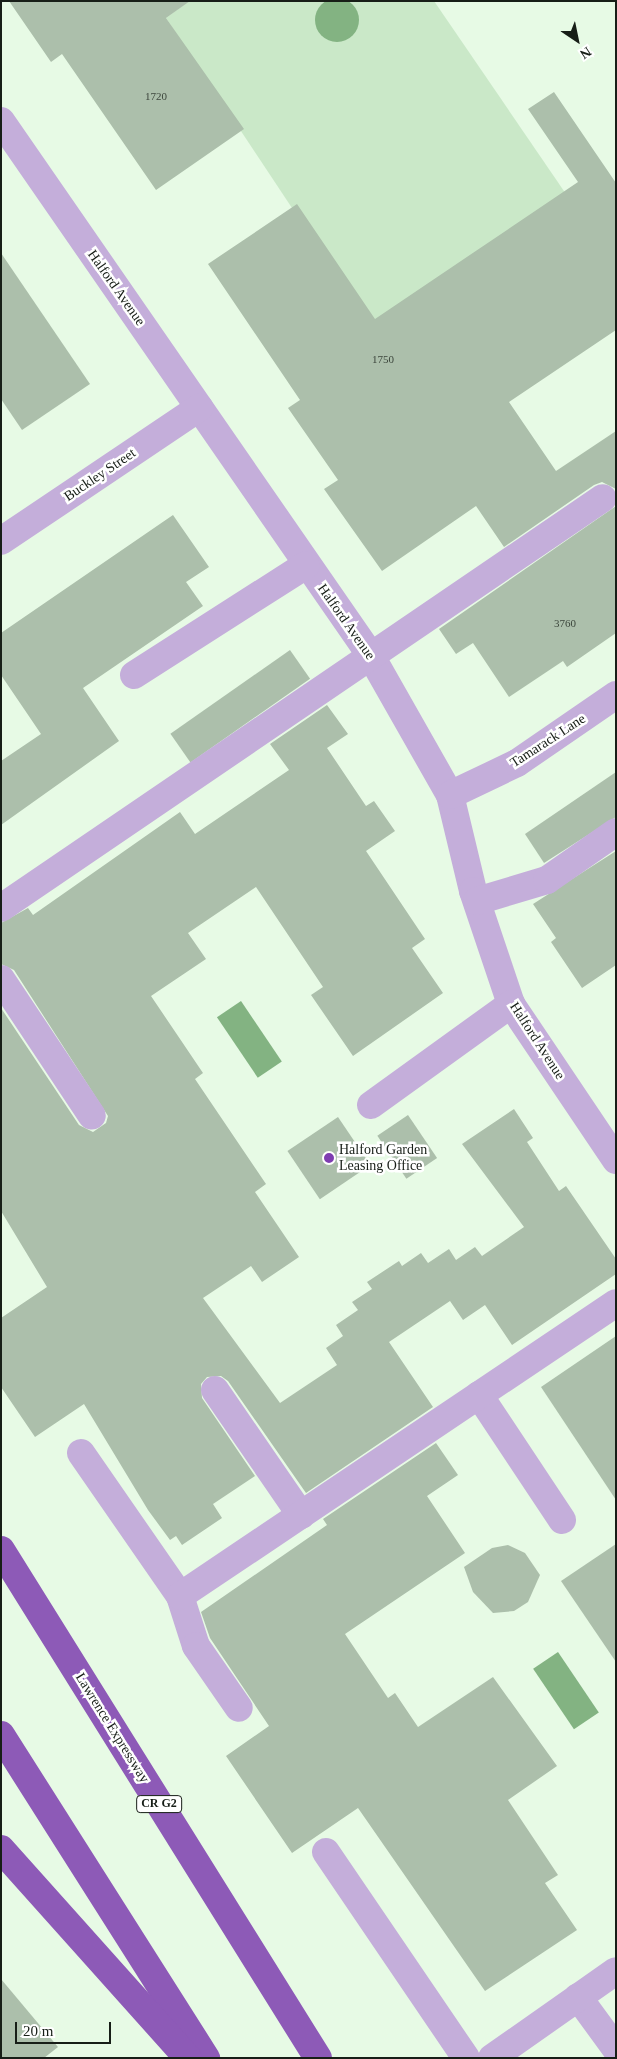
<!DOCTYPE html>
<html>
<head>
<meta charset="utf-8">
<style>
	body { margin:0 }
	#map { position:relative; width:617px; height:2059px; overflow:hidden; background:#e7fae5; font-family:"Times New Roman",serif }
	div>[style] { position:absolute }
	.green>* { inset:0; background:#cae8c8 }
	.water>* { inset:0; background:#83b382; transform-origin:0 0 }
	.round { border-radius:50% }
	.building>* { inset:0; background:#acbfab; transform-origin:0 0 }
	.minor>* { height:28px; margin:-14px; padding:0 14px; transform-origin:14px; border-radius:14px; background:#c4aeda }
	.highway>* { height:28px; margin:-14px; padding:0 14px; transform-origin:14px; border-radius:14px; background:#8d5ab7 }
	.dots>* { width:14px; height:14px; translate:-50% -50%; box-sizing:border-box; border:2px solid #fff; border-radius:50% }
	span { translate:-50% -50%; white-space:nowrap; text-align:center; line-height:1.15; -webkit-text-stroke:5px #fff; paint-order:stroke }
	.number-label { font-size:11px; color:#3c463c }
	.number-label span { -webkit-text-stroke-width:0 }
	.shield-label span { padding:1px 4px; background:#fff; border:1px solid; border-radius:4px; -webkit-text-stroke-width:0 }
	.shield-label { font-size:12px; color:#171e17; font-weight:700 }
	.street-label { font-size:14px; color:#171e17 }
	.poi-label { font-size:14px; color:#171e17 }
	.left { translate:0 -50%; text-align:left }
	.frame { position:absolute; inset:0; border:2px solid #171e17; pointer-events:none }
	.north { position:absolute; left:552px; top:15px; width:50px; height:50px; -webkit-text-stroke:4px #fff; paint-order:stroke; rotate:146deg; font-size:14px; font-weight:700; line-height:20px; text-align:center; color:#171e17 }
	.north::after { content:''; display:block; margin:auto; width:18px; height:22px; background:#171e17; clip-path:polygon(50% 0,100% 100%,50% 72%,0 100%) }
	.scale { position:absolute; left:15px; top:2022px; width:96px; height:22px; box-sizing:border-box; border:2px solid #171e17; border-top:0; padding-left:6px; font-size:15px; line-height:18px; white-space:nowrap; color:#171e17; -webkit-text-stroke:4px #fff; paint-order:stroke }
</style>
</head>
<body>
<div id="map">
	<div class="green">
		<div style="clip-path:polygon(189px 1px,434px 1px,566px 194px,371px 327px,166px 18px)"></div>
	</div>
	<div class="water">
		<div class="round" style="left:315px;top:-2px;width:44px;height:44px"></div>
		<div style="left:241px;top:1001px;width:73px;height:29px;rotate:56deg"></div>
		<div style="left:558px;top:1652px;width:73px;height:30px;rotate:56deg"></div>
	</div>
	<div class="building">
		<div style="clip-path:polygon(9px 1px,190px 1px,166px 18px,244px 129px,156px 190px,62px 54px,51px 62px)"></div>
		<div style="clip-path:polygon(554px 92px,616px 183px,616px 330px,509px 402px,556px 471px,616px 431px,616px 489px,602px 482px,594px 485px,504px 547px,476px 506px,382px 571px,324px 489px,338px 480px,288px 408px,300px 400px,208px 264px,297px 204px,375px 319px,578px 182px,528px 109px)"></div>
		<div style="clip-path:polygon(1px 253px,90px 384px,22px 430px,1px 399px)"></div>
		<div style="clip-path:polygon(616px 506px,616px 633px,567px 667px,563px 661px,509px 697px,473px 643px,456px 654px,439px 629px)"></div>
		<div style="clip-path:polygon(173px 515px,209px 567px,186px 582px,203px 606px,83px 688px,119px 741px,1px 825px,1px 761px,41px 734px,1px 675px,1px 633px)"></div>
		<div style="left:290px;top:650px;width:35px;height:146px;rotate:55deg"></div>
		<div style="clip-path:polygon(327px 705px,348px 734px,327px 748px,366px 806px,374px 801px,395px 831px,366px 851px,425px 939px,412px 948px,443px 993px,353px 1056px,311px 995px,323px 987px,256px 887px,188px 933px,206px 959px,151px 996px,203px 1073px,195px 1079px,266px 1184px,255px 1192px,299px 1257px,262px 1282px,251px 1266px,203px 1298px,280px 1403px,337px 1365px,326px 1348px,343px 1336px,336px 1325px,358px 1310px,352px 1302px,372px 1289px,367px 1282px,399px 1261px,402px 1266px,421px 1253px,428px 1263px,449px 1249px,456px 1260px,475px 1247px,482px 1256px,524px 1227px,462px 1144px,514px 1109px,533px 1138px,527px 1142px,559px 1191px,566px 1186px,616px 1259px,616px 1274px,512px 1345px,485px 1305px,463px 1320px,450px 1301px,389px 1342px,433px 1407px,306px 1493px,228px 1381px,221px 1376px,207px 1377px,201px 1384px,202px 1398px,255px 1476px,213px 1504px,222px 1518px,182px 1545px,176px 1536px,170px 1540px,148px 1510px,84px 1404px,35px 1437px,1px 1387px,1px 1318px,47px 1287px,1px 1211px,1px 1008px,79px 1125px,93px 1132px,106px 1123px,108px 1116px,14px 970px,1px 964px,1px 923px,28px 908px,33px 915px,180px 812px,195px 834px,289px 770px,270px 744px)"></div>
		<div style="clip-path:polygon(616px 772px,616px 817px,544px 863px,525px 834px)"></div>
		<div style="clip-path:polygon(616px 851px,616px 965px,582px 988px,551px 942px,556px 938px,533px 904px)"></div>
		<div style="left:408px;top:1115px;width:52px;height:37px;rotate:56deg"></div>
		<div style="left:338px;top:1117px;width:58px;height:61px;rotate:56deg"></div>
		<div style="clip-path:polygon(616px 1336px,616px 1500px,541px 1387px)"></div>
		<div style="clip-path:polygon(436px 1443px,458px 1475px,427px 1496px,465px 1553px,345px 1634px,388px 1698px,395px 1693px,418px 1727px,493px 1677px,557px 1766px,508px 1800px,558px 1875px,545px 1883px,577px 1930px,485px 1991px,358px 1808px,292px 1853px,226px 1756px,269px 1726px,210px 1638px,201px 1612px,327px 1525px,323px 1519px)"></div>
		<div style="clip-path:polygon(616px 1544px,616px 1662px,561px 1581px)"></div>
		<div style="clip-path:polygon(508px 1545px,525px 1553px,540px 1575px,528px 1602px,514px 1611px,493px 1613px,473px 1592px,464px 1567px,492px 1548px)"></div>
		<div style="clip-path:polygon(1px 1979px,58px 2047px,44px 2058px,1px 2058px)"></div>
	</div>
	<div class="minor">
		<div style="left:1px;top:121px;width:650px;rotate:55.33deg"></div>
		<div style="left:371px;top:656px;width:160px;rotate:60.4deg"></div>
		<div style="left:450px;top:795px;width:99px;rotate:76.5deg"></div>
		<div style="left:473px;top:891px;width:119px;rotate:71.4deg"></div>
		<div style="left:511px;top:1004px;width:188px;rotate:56.1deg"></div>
		<div style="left:1px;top:541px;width:239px;rotate:-33.9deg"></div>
		<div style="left:134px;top:675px;width:204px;rotate:-32.6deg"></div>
		<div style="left:450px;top:795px;width:74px;rotate:-25.5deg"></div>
		<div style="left:517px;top:763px;width:120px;rotate:-34.5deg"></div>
		<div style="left:477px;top:901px;width:73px;rotate:-16.7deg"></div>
		<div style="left:547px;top:880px;width:84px;rotate:-34.8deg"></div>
		<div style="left:1px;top:908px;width:728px;rotate:-34.26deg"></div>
		<div style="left:1px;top:979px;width:164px;rotate:56.4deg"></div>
		<div style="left:371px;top:1105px;width:173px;rotate:-35.8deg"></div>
		<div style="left:215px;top:1390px;width:152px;rotate:55.5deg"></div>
		<div style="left:479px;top:1395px;width:150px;rotate:56.4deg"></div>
		<div style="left:81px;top:1453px;width:174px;rotate:55.3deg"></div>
		<div style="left:180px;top:1596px;width:52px;rotate:72.3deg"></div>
		<div style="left:196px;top:1646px;width:75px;rotate:55.3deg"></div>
		<div style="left:180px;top:1596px;width:525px;rotate:-33.9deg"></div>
		<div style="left:326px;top:1852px;width:249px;rotate:55.8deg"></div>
		<div style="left:578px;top:1997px;width:64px;rotate:53.8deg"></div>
		<div style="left:492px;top:2058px;width:151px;rotate:-35.1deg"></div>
	</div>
	<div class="highway">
		<div style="left:1px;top:1550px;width:599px;rotate:58.04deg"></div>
		<div style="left:1px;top:1735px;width:383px;rotate:57.6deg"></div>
		<div style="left:1px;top:1849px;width:280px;rotate:48.2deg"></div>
	</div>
	<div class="dots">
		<div style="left:329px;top:1158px;background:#7f3db1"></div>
	</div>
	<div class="number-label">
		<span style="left:156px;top:96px">1720</span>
		<span style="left:383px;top:359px">1750</span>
		<span style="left:565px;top:623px">3760</span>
	</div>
	<div class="shield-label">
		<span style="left:159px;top:1804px">CR G2</span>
	</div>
	<div class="street-label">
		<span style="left:116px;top:288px;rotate:55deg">Halford Avenue</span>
		<span style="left:100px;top:475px;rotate:-34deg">Buckley Street</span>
		<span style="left:346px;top:622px;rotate:55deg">Halford Avenue</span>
		<span style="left:548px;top:741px;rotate:-33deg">Tamarack Lane</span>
		<span style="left:537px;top:1041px;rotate:57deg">Halford Avenue</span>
		<span style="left:112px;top:1728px;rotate:58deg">Lawrence Expressway</span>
	</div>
	<div class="poi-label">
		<span class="left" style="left:339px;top:1158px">Halford Garden<br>Leasing Office</span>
	</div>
	<div class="frame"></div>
	<div class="north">N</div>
	<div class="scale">20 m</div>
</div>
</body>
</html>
